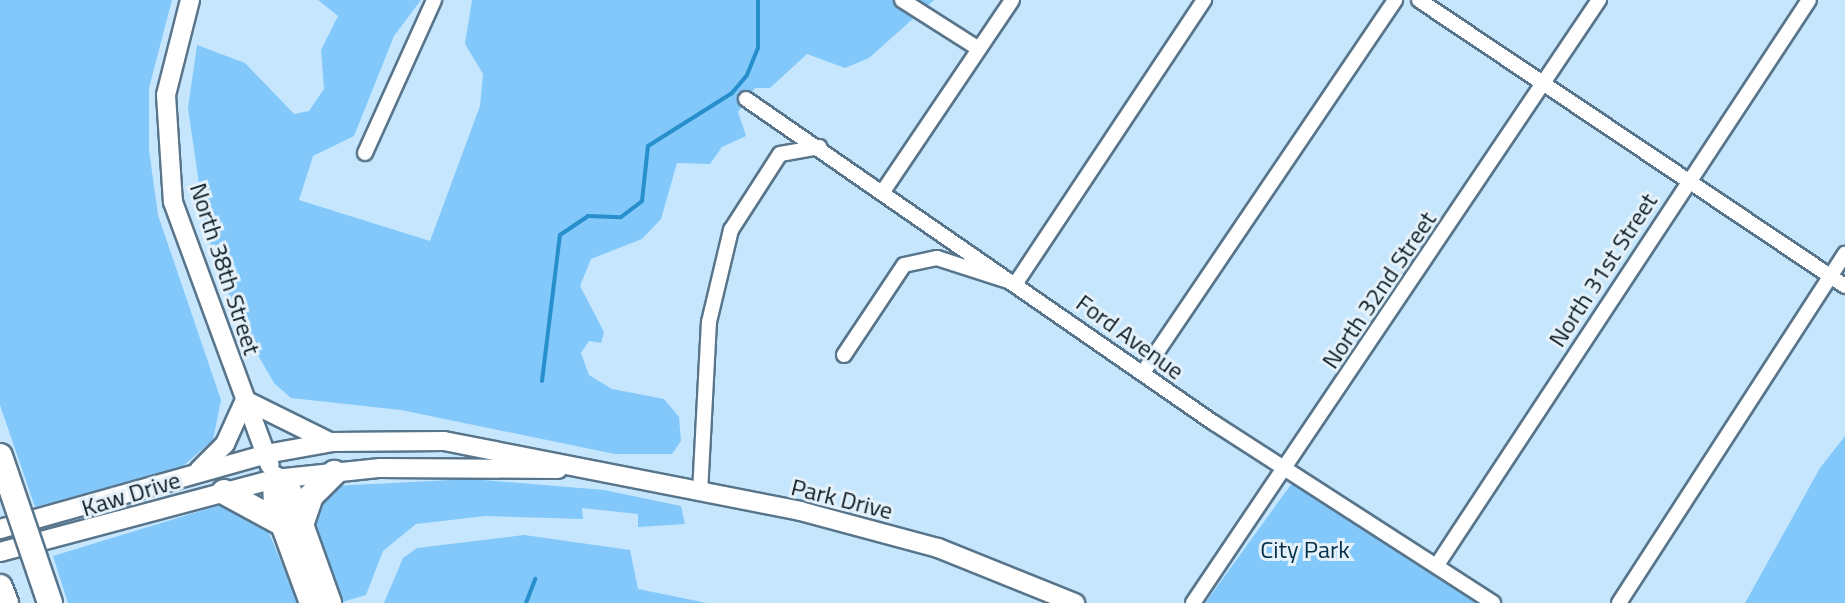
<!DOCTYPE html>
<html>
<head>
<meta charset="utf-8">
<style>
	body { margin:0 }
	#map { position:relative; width:1845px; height:603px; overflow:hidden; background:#c6e6fe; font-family:"Titillium Web",sans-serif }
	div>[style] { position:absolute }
	.green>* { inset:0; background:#83c8fa }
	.stream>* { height:4px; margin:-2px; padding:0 2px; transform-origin:2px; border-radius:2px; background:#278fcc }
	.roads { filter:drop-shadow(2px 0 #58758b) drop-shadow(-2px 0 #58758b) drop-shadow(0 2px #58758b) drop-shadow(0 -2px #58758b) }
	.minor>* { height:14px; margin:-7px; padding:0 7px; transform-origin:7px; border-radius:7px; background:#fff }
	.secondary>* { height:18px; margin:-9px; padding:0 9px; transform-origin:9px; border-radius:9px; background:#fff }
	.motorway>* { height:24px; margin:-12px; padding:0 12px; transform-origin:12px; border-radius:12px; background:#fff }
	.bridges { filter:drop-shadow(2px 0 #58758b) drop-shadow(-2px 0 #58758b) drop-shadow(0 2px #58758b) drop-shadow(0 -2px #58758b) }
	.motorway-bridge>* { height:24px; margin:-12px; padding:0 12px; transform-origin:12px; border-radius:12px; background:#fff }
	span { translate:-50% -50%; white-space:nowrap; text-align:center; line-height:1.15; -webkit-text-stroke:6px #e4f1fa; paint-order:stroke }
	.street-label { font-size:24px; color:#0d1921 }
	.park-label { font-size:24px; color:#053049 }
</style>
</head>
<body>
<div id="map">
	<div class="green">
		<div style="clip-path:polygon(0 0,172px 0,149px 88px,149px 150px,158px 215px,221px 400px,213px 440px,182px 467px,35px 507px,0 405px)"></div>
		<div style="clip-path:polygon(318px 0,421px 0,394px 36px,354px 136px,313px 156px,299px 200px,430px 241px,480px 106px,483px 74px,465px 44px,472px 0,934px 0,869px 58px,845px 68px,807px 54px,770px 88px,755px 88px,738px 112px,746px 136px,722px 147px,710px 164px,677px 163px,661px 219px,642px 239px,591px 259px,580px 286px,604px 332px,601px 343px,589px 341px,581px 353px,589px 375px,612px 389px,664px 399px,679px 417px,681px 441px,672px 454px,615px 454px,401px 410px,291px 398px,274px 383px,239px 322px,206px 232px,188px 108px,197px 45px,245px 63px,294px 114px,309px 111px,324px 89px,321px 50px,338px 16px)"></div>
		<div style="clip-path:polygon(1845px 436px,1845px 603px,1745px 603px,1820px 468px)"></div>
		<div style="clip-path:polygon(471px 479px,604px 490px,681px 506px,685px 524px,638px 527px,638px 514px,582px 508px,583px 519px,485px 516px,416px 524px,383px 551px,366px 595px,339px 603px,310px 523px,333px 486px)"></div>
		<div style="clip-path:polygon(1295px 479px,1476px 603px,1205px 603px)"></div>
		<div style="clip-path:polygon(220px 505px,265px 523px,298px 603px,68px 603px,53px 556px)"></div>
		<div style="clip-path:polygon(524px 535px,630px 550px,638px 589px,707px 603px,384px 603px,403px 558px,417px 548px)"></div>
	</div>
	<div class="stream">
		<div style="left:542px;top:381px;width:147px;rotate:-83deg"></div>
		<div style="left:560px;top:235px;width:34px;rotate:-34deg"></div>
		<div style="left:588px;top:216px;width:33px;rotate:2deg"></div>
		<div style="left:621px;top:217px;width:26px;rotate:-37deg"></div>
		<div style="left:642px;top:201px;width:55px;rotate:-83.8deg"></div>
		<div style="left:648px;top:146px;width:99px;rotate:-32.2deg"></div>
		<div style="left:732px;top:93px;width:23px;rotate:-50deg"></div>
		<div style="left:747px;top:75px;width:29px;rotate:-68deg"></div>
		<div style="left:758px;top:48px;width:48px;rotate:-90deg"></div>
		<div style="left:526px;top:603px;width:26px;rotate:-69deg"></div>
	</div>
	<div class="roads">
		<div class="minor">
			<div style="left:902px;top:0;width:91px;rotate:32.5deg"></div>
			<div style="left:1419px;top:0;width:513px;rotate:33.88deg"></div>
			<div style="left:746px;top:99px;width:569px;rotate:34.7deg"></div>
			<div style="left:1214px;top:423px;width:332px;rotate:32.8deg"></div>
			<div style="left:365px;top:153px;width:168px;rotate:-65.7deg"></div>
			<div style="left:884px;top:190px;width:229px;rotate:-56deg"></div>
			<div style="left:1016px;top:283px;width:340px;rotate:-56.4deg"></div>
			<div style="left:844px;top:355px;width:108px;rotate:-56.3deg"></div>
			<div style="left:904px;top:265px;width:34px;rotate:-12deg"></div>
			<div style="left:937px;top:258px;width:75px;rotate:17.9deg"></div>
			<div style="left:1144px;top:371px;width:448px;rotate:-55.9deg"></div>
			<div style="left:700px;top:493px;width:171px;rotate:-87deg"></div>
			<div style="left:709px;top:322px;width:95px;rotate:-76.6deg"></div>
			<div style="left:731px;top:230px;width:90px;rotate:-57.2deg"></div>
			<div style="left:780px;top:154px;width:40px;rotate:-10deg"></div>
			<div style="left:1437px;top:565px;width:676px;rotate:-56.64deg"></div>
			<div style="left:1193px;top:603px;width:727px;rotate:-56.05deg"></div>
			<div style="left:1619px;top:603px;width:416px;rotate:-57.1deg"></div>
		</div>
		<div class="secondary">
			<div style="left:190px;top:0;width:98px;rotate:104.2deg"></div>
			<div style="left:166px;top:95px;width:107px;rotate:86.3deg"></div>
			<div style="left:173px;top:202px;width:280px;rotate:69.8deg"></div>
			<div style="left:245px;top:400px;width:93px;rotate:26.3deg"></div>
			<div style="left:199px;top:470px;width:37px;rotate:-45deg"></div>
			<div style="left:225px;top:444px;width:48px;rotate:-65.6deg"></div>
			<div style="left:0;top:529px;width:276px;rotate:-15.7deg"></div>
			<div style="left:266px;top:454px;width:67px;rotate:-10.3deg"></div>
			<div style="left:332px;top:442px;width:112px;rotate:-0.5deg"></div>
			<div style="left:444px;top:441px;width:363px;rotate:11.1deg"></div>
			<div style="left:800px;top:511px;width:143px;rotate:15deg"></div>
			<div style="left:938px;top:548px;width:148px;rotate:21.9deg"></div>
			<div style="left:0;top:552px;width:285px;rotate:-14.9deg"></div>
			<div style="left:275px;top:479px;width:106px;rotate:-6deg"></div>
			<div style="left:380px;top:468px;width:178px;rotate:0.3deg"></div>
		</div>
		<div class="motorway">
			<div style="left:275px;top:479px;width:18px;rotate:41deg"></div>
			<div style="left:289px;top:491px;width:119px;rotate:70.3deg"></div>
			<div style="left:275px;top:479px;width:26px;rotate:88deg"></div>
			<div style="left:276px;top:505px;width:104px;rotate:69.8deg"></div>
			<div style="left:224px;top:492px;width:67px;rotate:28.5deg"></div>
			<div style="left:301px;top:525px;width:31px;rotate:-71deg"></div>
			<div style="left:311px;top:496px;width:33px;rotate:-45deg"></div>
			<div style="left:0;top:587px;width:17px;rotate:69deg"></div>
		</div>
	</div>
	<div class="bridges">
		<div class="motorway-bridge">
			<div style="left:0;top:456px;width:155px;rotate:71.2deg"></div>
		</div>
	</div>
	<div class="street-label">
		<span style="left:225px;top:269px;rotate:72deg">North 38th Street</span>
		<span style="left:1603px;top:270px;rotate:-57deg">North 31st Street</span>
		<span style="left:1379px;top:290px;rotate:-56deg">North 32nd Street</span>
		<span style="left:1130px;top:337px;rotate:36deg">Ford Avenue</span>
		<span style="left:131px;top:494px;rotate:-17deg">Kaw Drive</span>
		<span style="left:842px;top:499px;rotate:14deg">Park Drive</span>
	</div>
	<div class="park-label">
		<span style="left:1305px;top:550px">City Park</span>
	</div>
</div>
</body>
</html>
